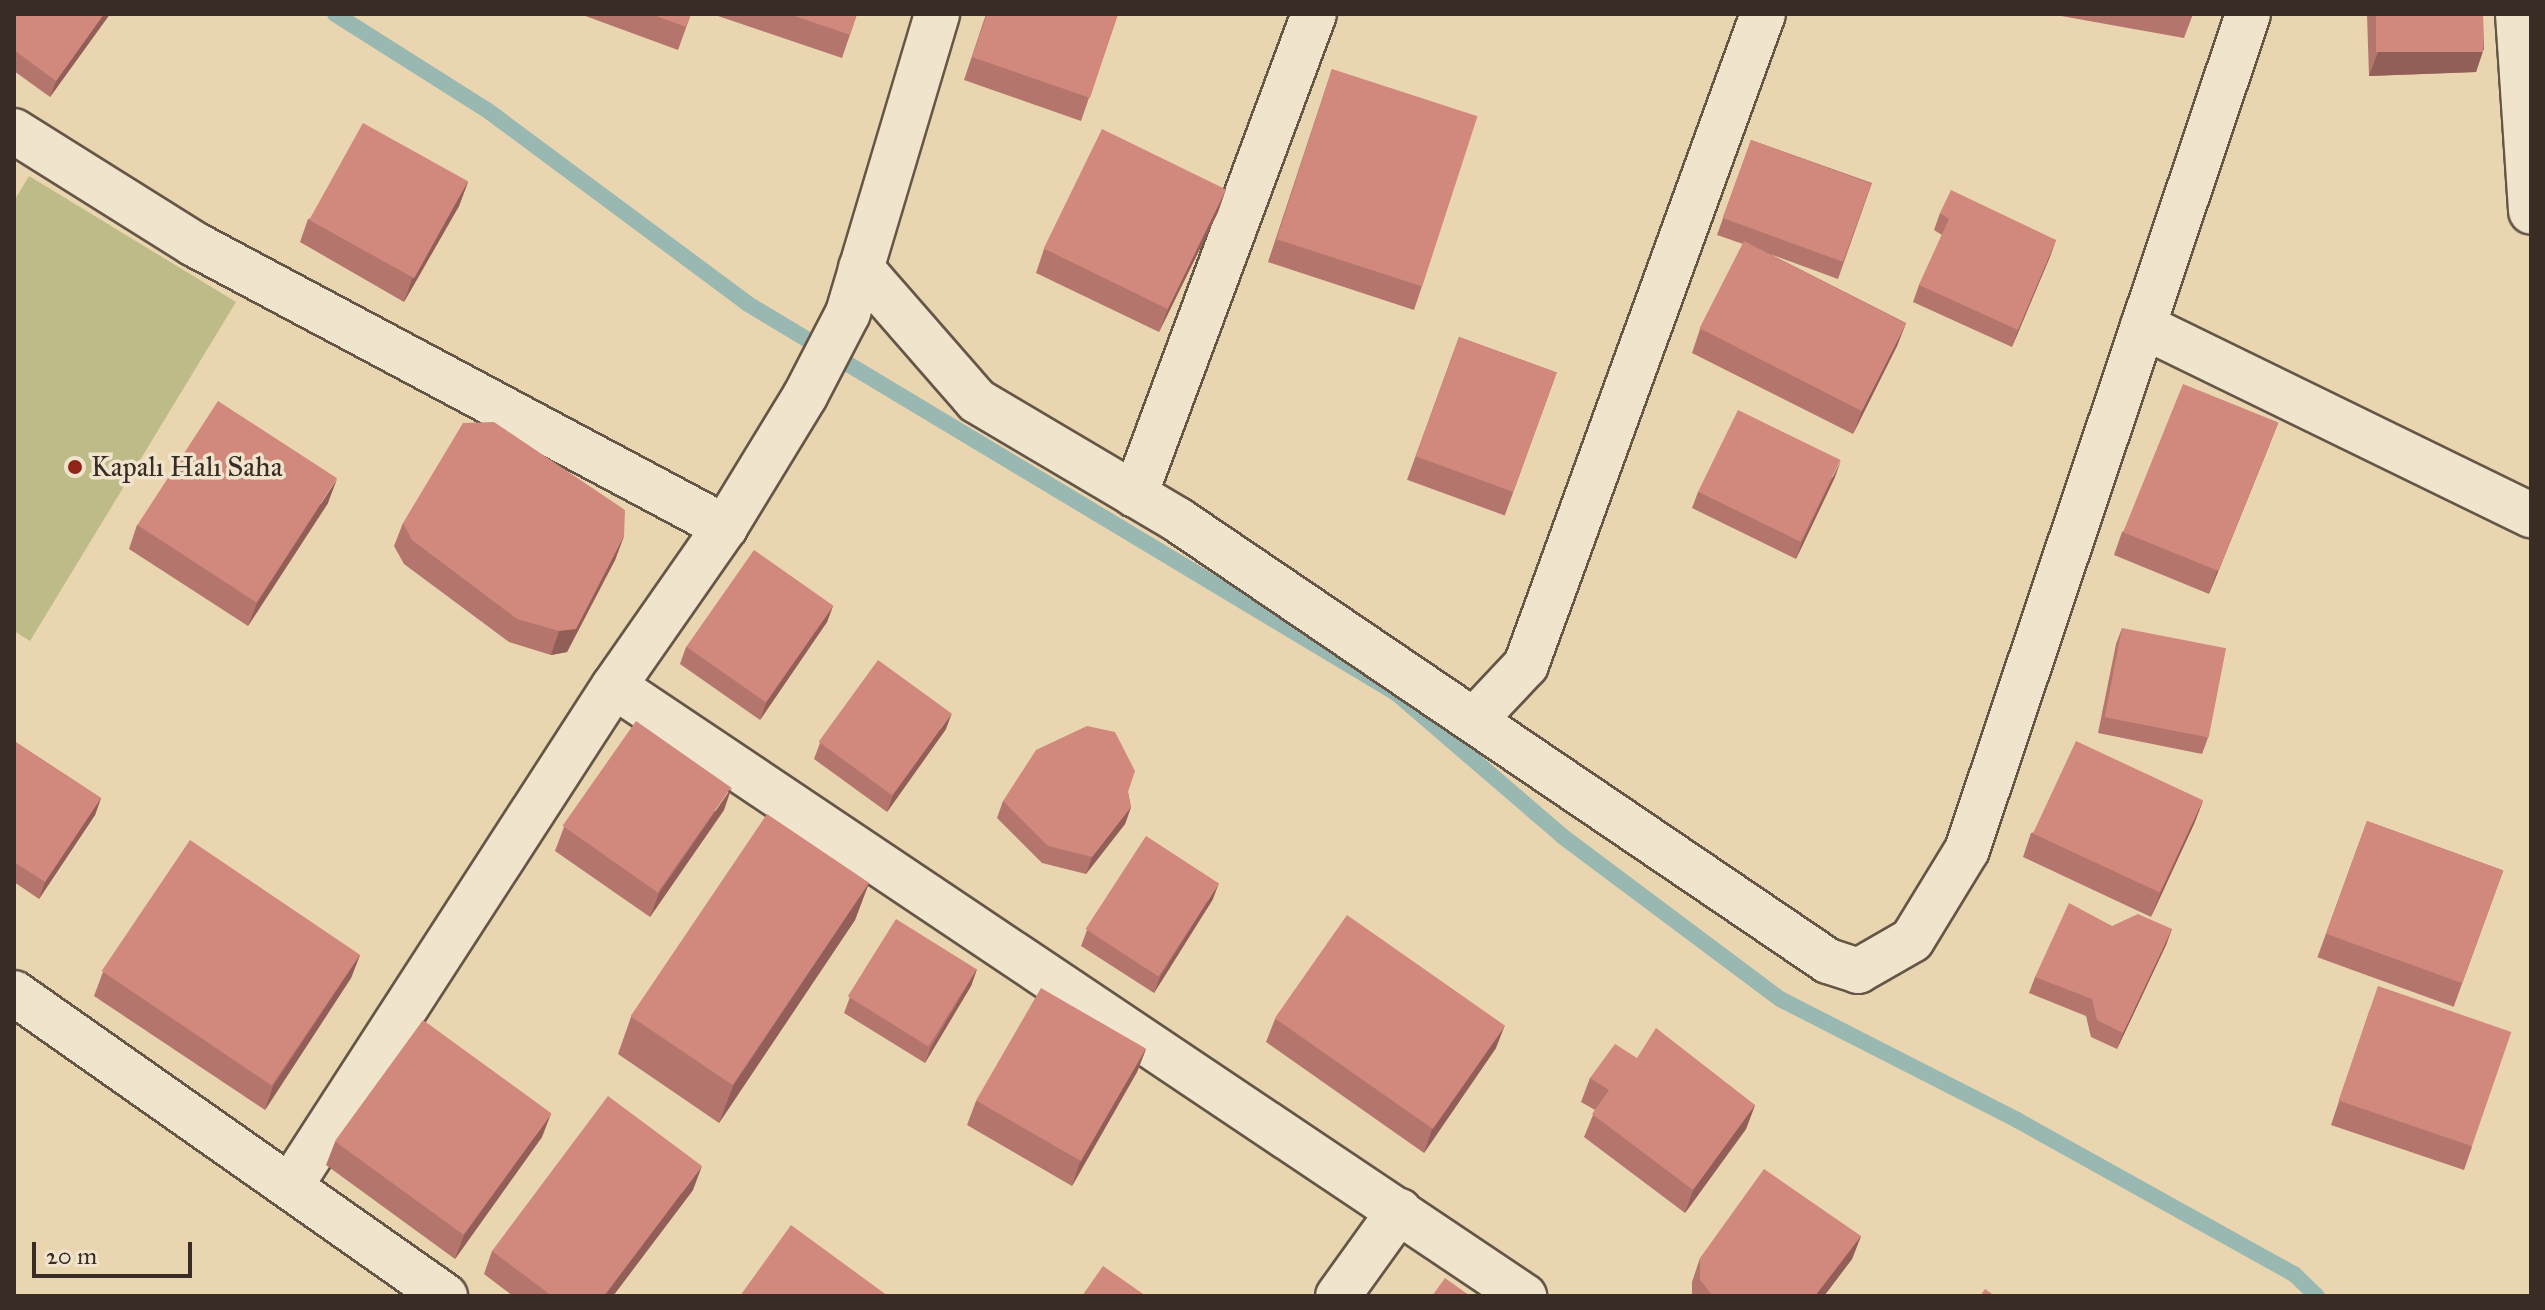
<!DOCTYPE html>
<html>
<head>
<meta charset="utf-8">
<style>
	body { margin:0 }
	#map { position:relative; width:2545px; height:1310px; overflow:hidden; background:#ead5b1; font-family:"IM FELL Great Primer",serif }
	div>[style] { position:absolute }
	.green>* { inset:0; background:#bdbb87 }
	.stream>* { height:16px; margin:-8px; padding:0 8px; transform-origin:8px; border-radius:8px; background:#99b8b2 }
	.roads { filter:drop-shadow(2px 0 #655648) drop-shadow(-2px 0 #655648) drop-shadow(0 2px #655648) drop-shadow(0 -2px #655648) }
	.minor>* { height:44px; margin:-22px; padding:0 22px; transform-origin:22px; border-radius:22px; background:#f1e4cc }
	.tertiary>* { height:44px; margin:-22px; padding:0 22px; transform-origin:22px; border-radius:22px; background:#f1e4cc }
	.wall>* { inset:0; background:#b4756c; transform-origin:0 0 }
	.shaded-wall>* { inset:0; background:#925f58 }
	.building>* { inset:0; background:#d1887d; transform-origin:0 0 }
	.dots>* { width:22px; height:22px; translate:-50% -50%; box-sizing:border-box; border:4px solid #f1e4cc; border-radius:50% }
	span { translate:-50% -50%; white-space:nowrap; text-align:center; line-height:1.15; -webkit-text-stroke:7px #f1e4cc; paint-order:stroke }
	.poi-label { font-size:28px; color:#392c25 }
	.left { translate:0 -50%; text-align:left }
	.frame { position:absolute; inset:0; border:16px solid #392c25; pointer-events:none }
	.scale { position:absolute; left:32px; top:1242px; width:160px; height:36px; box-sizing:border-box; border:4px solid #392c25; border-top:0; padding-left:10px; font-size:24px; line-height:28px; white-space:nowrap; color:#392c25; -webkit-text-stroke:6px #f1e4cc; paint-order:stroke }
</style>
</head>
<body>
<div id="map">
	<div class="green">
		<div style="clip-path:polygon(29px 176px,236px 302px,30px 641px,14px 631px,14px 201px)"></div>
	</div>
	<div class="stream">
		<div style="left:335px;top:14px;width:180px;rotate:32.3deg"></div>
		<div style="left:487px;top:110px;width:325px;rotate:36.6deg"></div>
		<div style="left:748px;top:304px;width:756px;rotate:30.98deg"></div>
		<div style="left:1396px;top:693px;width:219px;rotate:40.7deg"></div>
		<div style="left:1562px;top:836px;width:272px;rotate:36.8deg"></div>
		<div style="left:1780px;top:999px;width:266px;rotate:27deg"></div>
		<div style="left:2017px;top:1120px;width:317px;rotate:29.1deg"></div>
		<div style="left:2294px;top:1274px;width:32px;rotate:44deg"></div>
	</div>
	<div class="roads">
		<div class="minor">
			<div style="left:14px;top:131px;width:213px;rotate:32.1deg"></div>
			<div style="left:194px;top:244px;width:602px;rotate:28.06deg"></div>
			<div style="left:861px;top:268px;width:176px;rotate:48.9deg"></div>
			<div style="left:977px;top:401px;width:234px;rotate:30.6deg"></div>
			<div style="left:1178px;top:520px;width:785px;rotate:34.16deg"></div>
			<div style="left:1828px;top:961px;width:32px;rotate:18deg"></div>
			<div style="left:1858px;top:971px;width:62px;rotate:-29.9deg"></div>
			<div style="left:1912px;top:940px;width:105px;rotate:-58.6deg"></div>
			<div style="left:1967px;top:850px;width:882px;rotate:-71.42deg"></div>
			<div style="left:2143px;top:326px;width:432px;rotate:26deg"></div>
			<div style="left:1135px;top:495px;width:513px;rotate:-69.59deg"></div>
			<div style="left:614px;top:686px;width:1096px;rotate:33.84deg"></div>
			<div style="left:1476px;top:718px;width:73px;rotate:-46.7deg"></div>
			<div style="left:1526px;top:665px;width:693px;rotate:-70deg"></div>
			<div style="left:291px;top:1185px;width:594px;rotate:-57.09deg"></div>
			<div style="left:614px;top:686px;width:194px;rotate:-55.1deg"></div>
			<div style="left:725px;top:527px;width:153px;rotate:-58.6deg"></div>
			<div style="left:805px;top:396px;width:93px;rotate:-62.6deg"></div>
			<div style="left:848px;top:313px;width:312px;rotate:-73.4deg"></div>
			<div style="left:1338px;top:1296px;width:105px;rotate:-54.3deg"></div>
		</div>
		<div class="tertiary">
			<div style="left:2518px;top:14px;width:198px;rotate:86.2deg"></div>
			<div style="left:14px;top:993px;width:527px;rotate:35.11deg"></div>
		</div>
	</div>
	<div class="wall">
		<div style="clip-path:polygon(14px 14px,110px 14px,50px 97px,14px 71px)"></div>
		<div style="clip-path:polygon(580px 14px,691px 14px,678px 50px)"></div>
		<div style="clip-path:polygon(715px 14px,857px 14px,842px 58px,715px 15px)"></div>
		<div style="clip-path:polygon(986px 14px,1118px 14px,1081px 121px,964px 80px)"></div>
		<div style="clip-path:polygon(2050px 14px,2193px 14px,2184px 38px)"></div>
		<div style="clip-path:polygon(2367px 14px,2483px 14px,2484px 48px,2476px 72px,2369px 76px)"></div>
		<div style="clip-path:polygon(1332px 69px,1422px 286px,1414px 310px,1268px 262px)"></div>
		<div style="clip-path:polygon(1751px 140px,1872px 183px,1838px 279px,1770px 254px,1906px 323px,1897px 346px,1853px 434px,1692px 353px,1700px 329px,1743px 244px,1717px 235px)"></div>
		<div style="clip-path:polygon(468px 182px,459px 206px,404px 302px,300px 242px,308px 219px)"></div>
		<div style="clip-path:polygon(1226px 189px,1218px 212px,1159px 332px,1036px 273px,1044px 249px)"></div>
		<div style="clip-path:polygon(1940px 213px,2056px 240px,2012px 347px,1913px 302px,1919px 285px,1942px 235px,1934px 230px)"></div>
		<div style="left:1459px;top:337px;width:104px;height:152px;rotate:20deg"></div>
		<div style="clip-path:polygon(2278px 423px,2209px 594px,2114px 555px,2122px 532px)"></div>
		<div style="clip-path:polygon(1835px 477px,1796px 559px,1692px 508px,1698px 492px)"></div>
		<div style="clip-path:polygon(328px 503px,248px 626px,129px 549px,137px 525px)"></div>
		<div style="clip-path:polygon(403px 523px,624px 536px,615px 560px,567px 652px,551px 655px,509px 642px,404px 564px,394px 546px)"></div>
		<div style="clip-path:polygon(833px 606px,827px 622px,760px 720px,680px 664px,686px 647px)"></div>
		<div style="clip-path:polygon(2122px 628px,2208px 738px,2202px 754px,2098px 733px,2116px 644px)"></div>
		<div style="clip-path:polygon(946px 729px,887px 812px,814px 759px,820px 743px)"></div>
		<div style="clip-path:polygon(14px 741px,101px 798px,95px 815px,39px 899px,14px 882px)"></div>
		<div style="clip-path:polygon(1128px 792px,1131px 807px,1125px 824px,1086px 874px,1042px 863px,997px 818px,1003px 801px)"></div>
		<div style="clip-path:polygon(2203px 801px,2194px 824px,2151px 917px,2023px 857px,2031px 833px)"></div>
		<div style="clip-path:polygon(724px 810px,650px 917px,555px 851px,564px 827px)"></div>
		<div style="left:2367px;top:821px;width:145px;height:145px;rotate:20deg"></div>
		<div style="clip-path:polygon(869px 883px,855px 920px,719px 1123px,618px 1054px,631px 1017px)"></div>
		<div style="clip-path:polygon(1213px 899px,1154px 993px,1081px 946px,1087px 930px)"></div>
		<div style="clip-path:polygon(2112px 926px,2172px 929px,2166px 945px,2117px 1049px,2091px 1037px,2086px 1016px,2029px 993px,2035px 977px)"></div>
		<div style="clip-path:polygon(360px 955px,351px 978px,265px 1110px,94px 996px,103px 972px)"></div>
		<div style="clip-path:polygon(977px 969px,971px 986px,925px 1063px,844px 1013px,850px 997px)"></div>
		<div style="clip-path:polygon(2370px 1009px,2472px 1147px,2464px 1170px,2331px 1125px)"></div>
		<div style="clip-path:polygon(1275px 1019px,1496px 1048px,1424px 1153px,1266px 1042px)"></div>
		<div style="clip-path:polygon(1146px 1049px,1137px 1072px,1072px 1186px,967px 1125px,976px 1101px)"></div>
		<div style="clip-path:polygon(1637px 1058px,1755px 1105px,1746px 1129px,1685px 1213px,1584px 1137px,1595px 1110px,1581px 1102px,1590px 1078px)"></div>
		<div style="clip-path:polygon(542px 1137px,455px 1259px,326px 1165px,335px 1142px)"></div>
		<div style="clip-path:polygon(693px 1190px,613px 1296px,513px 1296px,484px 1274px,492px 1251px)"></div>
		<div style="clip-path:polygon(1861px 1236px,1852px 1259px,1824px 1296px,1692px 1296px,1692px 1282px,1700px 1258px)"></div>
	</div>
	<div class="shaded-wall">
		<div style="clip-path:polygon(104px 14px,110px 14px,50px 97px,56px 81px)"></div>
		<div style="clip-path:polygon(2484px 48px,2476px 72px,2369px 76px,2378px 52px)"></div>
		<div style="clip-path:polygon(468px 182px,459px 206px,404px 302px,412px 279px)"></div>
		<div style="clip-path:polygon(1226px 189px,1218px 212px,1159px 332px,1168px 309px)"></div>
		<div style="clip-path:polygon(2056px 240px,2050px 257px,2012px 347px,2018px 330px)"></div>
		<div style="clip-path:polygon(1906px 323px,1897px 346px,1853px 434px,1862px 411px)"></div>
		<div style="clip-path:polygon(2278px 423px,2269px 446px,2209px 594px,2217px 571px)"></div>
		<div style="clip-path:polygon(1841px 460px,1835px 477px,1796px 559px,1802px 542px)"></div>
		<div style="clip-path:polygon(337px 479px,328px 503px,248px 626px,257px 603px)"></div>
		<div style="clip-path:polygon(624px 536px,615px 560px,567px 652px,551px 655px,559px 631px)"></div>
		<div style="clip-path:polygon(833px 606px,827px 622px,760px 720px,766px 703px)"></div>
		<div style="clip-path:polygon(952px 713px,946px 729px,887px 812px,893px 795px)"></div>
		<div style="clip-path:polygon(732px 787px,724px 810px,650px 917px,659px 893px)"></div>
		<div style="clip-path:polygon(101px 798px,95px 815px,39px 899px,45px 882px)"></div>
		<div style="clip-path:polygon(2203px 801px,2194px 824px,2151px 917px,2160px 894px)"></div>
		<div style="clip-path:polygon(1131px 807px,1125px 824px,1086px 874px,1092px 857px)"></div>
		<div style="clip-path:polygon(869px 883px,855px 920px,719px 1123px,733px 1086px)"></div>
		<div style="clip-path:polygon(1219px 883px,1213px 899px,1154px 993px,1160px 977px)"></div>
		<div style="clip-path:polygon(2172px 929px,2166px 945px,2117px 1049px,2123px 1033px)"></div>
		<div style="clip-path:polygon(360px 955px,351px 978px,265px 1110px,273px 1086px)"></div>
		<div style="clip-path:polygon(977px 969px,971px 986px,925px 1063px,931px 1047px)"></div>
		<div style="clip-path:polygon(1505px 1025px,1496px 1048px,1424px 1153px,1432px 1129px)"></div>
		<div style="clip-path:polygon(1146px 1049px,1137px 1072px,1072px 1186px,1080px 1162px)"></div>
		<div style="clip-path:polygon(1755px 1105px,1746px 1129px,1685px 1213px,1693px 1190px)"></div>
		<div style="clip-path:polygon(551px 1114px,542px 1137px,455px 1259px,464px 1235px)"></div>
		<div style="clip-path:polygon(702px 1166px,693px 1190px,613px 1296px,604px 1296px)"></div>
		<div style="clip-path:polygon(1861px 1236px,1852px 1259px,1824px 1296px,1815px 1296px)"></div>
	</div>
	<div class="building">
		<div style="clip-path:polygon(14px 14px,104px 14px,56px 81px,14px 50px)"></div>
		<div style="clip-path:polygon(651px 14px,691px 14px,686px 27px)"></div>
		<div style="clip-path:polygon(789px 14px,857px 14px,850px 35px)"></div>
		<div style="clip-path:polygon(987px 14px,1118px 14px,1090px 98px,972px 57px)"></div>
		<div style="left:2376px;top:14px;width:107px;height:38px"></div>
		<div style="left:1332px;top:69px;width:153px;height:179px;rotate:18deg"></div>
		<div style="left:363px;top:123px;width:120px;height:111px;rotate:29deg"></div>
		<div style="left:1102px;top:129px;width:138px;height:133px;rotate:26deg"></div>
		<div style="left:1751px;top:140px;width:128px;height:83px;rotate:20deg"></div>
		<div style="clip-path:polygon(1951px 190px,2056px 240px,2018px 330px,1919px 285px,1949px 219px,1940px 213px)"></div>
		<div style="left:1744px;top:241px;width:182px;height:98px;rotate:27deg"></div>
		<div style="left:1459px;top:337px;width:104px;height:127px;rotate:20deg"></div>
		<div style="left:2183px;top:384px;width:103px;height:160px;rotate:22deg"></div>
		<div style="left:218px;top:401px;width:142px;height:148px;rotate:33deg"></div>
		<div style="left:1738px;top:410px;width:114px;height:91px;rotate:26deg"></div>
		<div style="clip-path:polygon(494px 422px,625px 510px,624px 536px,576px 629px,559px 631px,517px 619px,412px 540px,403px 523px,463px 423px)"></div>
		<div style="left:754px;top:550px;width:97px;height:118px;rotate:35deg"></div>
		<div style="left:2122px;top:628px;width:106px;height:91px;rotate:11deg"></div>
		<div style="left:878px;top:660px;width:91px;height:101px;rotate:36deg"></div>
		<div style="left:636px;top:721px;width:116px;height:128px;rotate:35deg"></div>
		<div style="clip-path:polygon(1087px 726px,1115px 732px,1135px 771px,1128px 792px,1131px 807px,1092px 857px,1048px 846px,1003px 801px,1036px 750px)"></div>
		<div style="clip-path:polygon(14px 741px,101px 798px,45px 882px,14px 862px)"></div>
		<div style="left:2076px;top:741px;width:140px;height:102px;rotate:25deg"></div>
		<div style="left:767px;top:814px;width:123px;height:244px;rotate:34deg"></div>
		<div style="left:2367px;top:821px;width:145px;height:120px;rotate:20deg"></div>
		<div style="left:1146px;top:836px;width:87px;height:111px;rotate:33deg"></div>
		<div style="left:190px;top:840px;width:205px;height:158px;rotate:34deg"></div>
		<div style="clip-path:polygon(2069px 903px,2112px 926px,2138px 914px,2172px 929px,2123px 1033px,2097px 1020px,2092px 999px,2035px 977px)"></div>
		<div style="left:1347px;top:915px;width:193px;height:126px;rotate:35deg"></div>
		<div style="left:896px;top:919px;width:95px;height:91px;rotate:32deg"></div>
		<div style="left:2378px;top:986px;width:141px;height:121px;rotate:19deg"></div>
		<div style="left:1041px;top:988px;width:121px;height:130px;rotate:30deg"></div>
		<div style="left:423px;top:1020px;width:159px;height:150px;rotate:36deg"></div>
		<div style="clip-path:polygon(1656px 1028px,1755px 1105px,1693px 1190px,1592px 1114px,1609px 1090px,1590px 1078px,1615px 1044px,1637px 1058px)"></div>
		<div style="clip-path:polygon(608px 1096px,702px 1166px,604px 1296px,552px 1296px,492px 1251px)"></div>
		<div style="clip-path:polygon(1764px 1169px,1861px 1236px,1815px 1296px,1713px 1296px,1700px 1280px,1700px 1258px)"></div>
		<div style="clip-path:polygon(791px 1225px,888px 1296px,740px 1296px)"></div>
		<div style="clip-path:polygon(1103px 1266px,1146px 1296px,1082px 1296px)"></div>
		<div style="clip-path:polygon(1445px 1278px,1470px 1296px,1432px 1296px)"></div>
		<div style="clip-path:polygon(1985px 1289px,1995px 1296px,1980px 1296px)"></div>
	</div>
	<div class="dots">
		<div style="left:75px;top:467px;background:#8f2418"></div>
	</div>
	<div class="poi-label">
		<span class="left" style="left:91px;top:467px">Kapalı Halı Saha</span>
	</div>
	<div class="frame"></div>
	<div class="scale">20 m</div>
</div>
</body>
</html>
